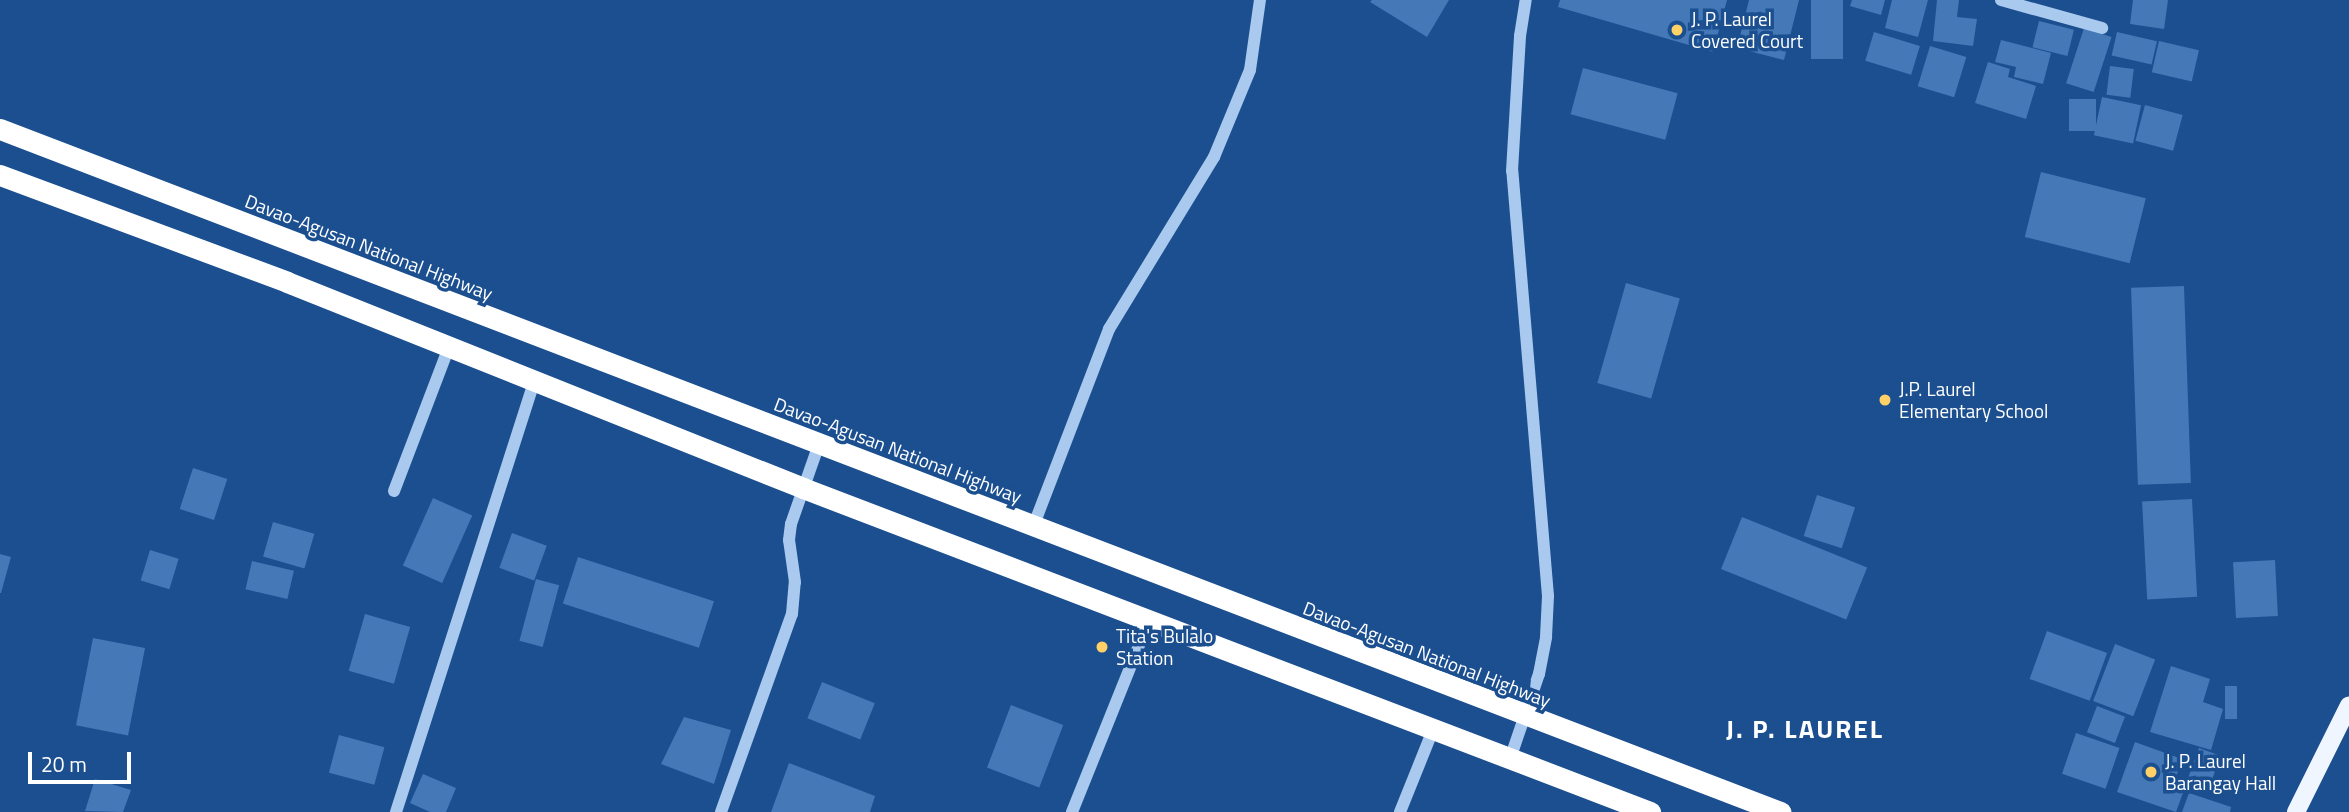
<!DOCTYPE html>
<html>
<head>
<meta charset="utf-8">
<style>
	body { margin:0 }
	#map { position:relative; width:2349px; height:812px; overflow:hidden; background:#1b4f8f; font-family:"Titillium Web",sans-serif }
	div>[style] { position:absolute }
	.building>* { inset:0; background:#4478b7; transform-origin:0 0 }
	.minor>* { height:12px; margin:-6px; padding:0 6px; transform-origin:6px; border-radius:6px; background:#a9c9ee }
	.major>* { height:18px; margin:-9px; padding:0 9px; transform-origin:9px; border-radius:9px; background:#f0f6ff }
	.highway>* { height:21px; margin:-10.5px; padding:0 10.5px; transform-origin:10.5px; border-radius:10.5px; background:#fff }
	.dots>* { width:19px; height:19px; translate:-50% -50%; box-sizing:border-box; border:4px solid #1b4f8f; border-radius:50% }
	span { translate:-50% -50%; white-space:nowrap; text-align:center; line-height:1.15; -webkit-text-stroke:7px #1b4f8f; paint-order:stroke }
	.poi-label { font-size:19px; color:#fff }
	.left { translate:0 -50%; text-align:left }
	.street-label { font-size:19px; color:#fff }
	.district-label { font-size:26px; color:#fff; font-weight:700; letter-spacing:2px }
	.scale { position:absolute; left:28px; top:752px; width:103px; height:32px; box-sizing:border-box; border:4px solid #fff; border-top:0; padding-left:9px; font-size:21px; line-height:24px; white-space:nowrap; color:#fff; -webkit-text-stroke:5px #1b4f8f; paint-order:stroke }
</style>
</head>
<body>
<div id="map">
	<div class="building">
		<div style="clip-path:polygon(1372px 0,1449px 0,1427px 37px,1370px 2px)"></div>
		<div style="clip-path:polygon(1560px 0,1727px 0,1713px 52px,1558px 7px)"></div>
		<div style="clip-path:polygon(1749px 0,1799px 0,1784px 60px,1737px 48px)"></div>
		<div style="left:1811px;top:0;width:32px;height:59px"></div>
		<div style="clip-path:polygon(1852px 0,1885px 0,1881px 15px,1850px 6px)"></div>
		<div style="clip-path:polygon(1892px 0,1928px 0,1918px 37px,1885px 28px)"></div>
		<div style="clip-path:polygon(1937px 0,1959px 0,1957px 17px,1977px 19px,1973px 46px,1933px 41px)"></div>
		<div style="clip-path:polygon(2133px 0,2168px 0,2164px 29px,2130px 24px)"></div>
		<div style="left:2039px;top:21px;width:36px;height:27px;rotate:14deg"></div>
		<div style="left:2084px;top:28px;width:29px;height:58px;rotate:18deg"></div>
		<div style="left:1874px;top:32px;width:48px;height:30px;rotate:17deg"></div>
		<div style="left:2117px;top:32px;width:41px;height:24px;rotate:13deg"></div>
		<div style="clip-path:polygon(2001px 40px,2051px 53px,2043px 84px,2014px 77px,2016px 67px,1995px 62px)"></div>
		<div style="left:2159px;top:41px;width:41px;height:32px;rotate:13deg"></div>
		<div style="left:1930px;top:46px;width:38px;height:42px;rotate:17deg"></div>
		<div style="clip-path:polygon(1988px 62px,2010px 69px,2008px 77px,2036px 86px,2026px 119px,1975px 103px)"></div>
		<div style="left:2110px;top:66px;width:24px;height:29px;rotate:7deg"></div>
		<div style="left:1583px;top:68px;width:98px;height:48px;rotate:15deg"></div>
		<div style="left:2102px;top:97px;width:40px;height:39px;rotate:12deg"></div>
		<div style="left:2069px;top:99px;width:27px;height:32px"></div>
		<div style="left:2145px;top:105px;width:39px;height:37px;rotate:15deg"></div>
		<div style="left:2041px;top:172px;width:108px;height:67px;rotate:14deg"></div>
		<div style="left:1626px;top:283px;width:56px;height:104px;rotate:16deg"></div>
		<div style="left:2184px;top:286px;width:197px;height:53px;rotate:88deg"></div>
		<div style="left:193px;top:468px;width:36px;height:43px;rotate:18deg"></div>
		<div style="left:1817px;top:495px;width:40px;height:43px;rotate:18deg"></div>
		<div style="left:433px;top:498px;width:43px;height:74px;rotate:24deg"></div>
		<div style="left:2192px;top:499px;width:98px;height:50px;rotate:87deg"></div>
		<div style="left:1742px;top:517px;width:135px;height:56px;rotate:22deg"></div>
		<div style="left:273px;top:522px;width:43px;height:36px;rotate:16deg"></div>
		<div style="left:512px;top:533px;width:37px;height:37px;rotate:20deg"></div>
		<div style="left:150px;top:550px;width:30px;height:32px;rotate:17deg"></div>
		<div style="clip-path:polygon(0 554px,11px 557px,1px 593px,0 593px)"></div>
		<div style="left:578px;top:557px;width:143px;height:49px;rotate:18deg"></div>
		<div style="left:2275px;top:560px;width:56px;height:42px;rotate:87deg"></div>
		<div style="left:252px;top:561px;width:43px;height:29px;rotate:13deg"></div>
		<div style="left:536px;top:579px;width:24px;height:64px;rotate:15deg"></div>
		<div style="left:365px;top:614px;width:47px;height:59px;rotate:16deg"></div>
		<div style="left:2047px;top:631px;width:64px;height:51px;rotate:20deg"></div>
		<div style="left:93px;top:638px;width:53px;height:89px;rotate:11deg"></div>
		<div style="left:2115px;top:644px;width:43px;height:61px;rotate:21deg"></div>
		<div style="clip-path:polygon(2171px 666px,2210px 679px,2203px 702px,2223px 709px,2211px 750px,2150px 732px)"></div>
		<div style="left:822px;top:682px;width:57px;height:39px;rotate:22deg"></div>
		<div style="left:2225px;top:686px;width:12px;height:33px"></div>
		<div style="left:1011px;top:705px;width:56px;height:67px;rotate:21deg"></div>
		<div style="left:2097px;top:706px;width:30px;height:28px;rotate:21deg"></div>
		<div style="clip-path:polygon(684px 717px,731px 730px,714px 784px,661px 764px)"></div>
		<div style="left:2076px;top:733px;width:46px;height:43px;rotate:19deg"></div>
		<div style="left:339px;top:735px;width:47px;height:39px;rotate:15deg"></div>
		<div style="clip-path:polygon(2135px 742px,2182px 759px,2173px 786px,2184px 790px,2176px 812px,2117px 792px)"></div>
		<div style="left:2199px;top:748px;width:23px;height:37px;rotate:20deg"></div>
		<div style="clip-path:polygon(789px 763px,875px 796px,870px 812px,771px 812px)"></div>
		<div style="clip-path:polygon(423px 774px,456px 788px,446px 812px,430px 812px,410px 803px)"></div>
		<div style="clip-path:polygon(95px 779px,131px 790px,123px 812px,85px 811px)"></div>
		<div style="clip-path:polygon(2189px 793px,2231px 807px,2230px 812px,2182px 812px)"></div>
	</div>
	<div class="minor">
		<div style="left:2001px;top:0;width:105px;rotate:15.5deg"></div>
		<div style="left:394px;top:491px;width:154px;rotate:-69.1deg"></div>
		<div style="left:1033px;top:527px;width:212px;rotate:-69deg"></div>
		<div style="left:1109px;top:329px;width:202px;rotate:-58.6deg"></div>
		<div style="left:1214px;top:157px;width:94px;rotate:-67.5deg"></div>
		<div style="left:1250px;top:70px;width:71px;rotate:-81.9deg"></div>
		<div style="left:1510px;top:759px;width:90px;rotate:-71.2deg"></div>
		<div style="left:1539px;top:674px;width:38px;rotate:-79deg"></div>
		<div style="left:1546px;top:637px;width:41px;rotate:-87.2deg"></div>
		<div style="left:1548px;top:596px;width:427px;rotate:-94.8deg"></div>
		<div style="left:1512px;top:171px;width:135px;rotate:-86.6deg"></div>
		<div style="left:1520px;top:36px;width:36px;rotate:-81deg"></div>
		<div style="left:396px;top:812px;width:453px;rotate:-72.2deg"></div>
		<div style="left:721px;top:812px;width:210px;rotate:-70.3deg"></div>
		<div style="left:792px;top:614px;width:32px;rotate:-85deg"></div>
		<div style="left:795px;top:582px;width:42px;rotate:-98.1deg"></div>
		<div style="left:789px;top:540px;width:16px;rotate:-83deg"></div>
		<div style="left:791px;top:524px;width:85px;rotate:-70.7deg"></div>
		<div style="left:1072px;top:812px;width:207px;rotate:-68.1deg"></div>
		<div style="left:1400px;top:812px;width:88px;rotate:-68.1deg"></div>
	</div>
	<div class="major">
		<div style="left:2296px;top:812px;width:119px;rotate:-63.6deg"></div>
	</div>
	<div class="highway">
		<div style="left:0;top:129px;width:1907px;rotate:20.99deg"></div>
		<div style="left:0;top:175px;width:306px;rotate:20.4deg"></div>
		<div style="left:287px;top:282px;width:556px;rotate:21.76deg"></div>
		<div style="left:803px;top:488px;width:907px;rotate:20.93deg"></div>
	</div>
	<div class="dots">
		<div style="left:1677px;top:30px;background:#ffd166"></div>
		<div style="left:1885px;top:400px;background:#ffd166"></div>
		<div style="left:1102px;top:647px;background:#ffd166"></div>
		<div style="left:2151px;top:772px;background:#ffd166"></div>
	</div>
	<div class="poi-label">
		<span class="left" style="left:1691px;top:30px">J. P. Laurel<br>Covered Court</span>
		<span class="left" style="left:1899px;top:400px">J.P. Laurel<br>Elementary School</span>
		<span class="left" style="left:1116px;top:647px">Tita's Bulalo<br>Station</span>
		<span class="left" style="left:2165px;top:772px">J. P. Laurel<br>Barangay Hall</span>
	</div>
	<div class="street-label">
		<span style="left:369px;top:247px;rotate:21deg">Davao-Agusan National Highway</span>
		<span style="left:898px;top:450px;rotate:21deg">Davao-Agusan National Highway</span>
		<span style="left:1427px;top:654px;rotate:21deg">Davao-Agusan National Highway</span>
	</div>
	<div class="district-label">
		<span style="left:1805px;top:729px">J. P. LAUREL</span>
	</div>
	<div class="scale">20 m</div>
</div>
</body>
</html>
